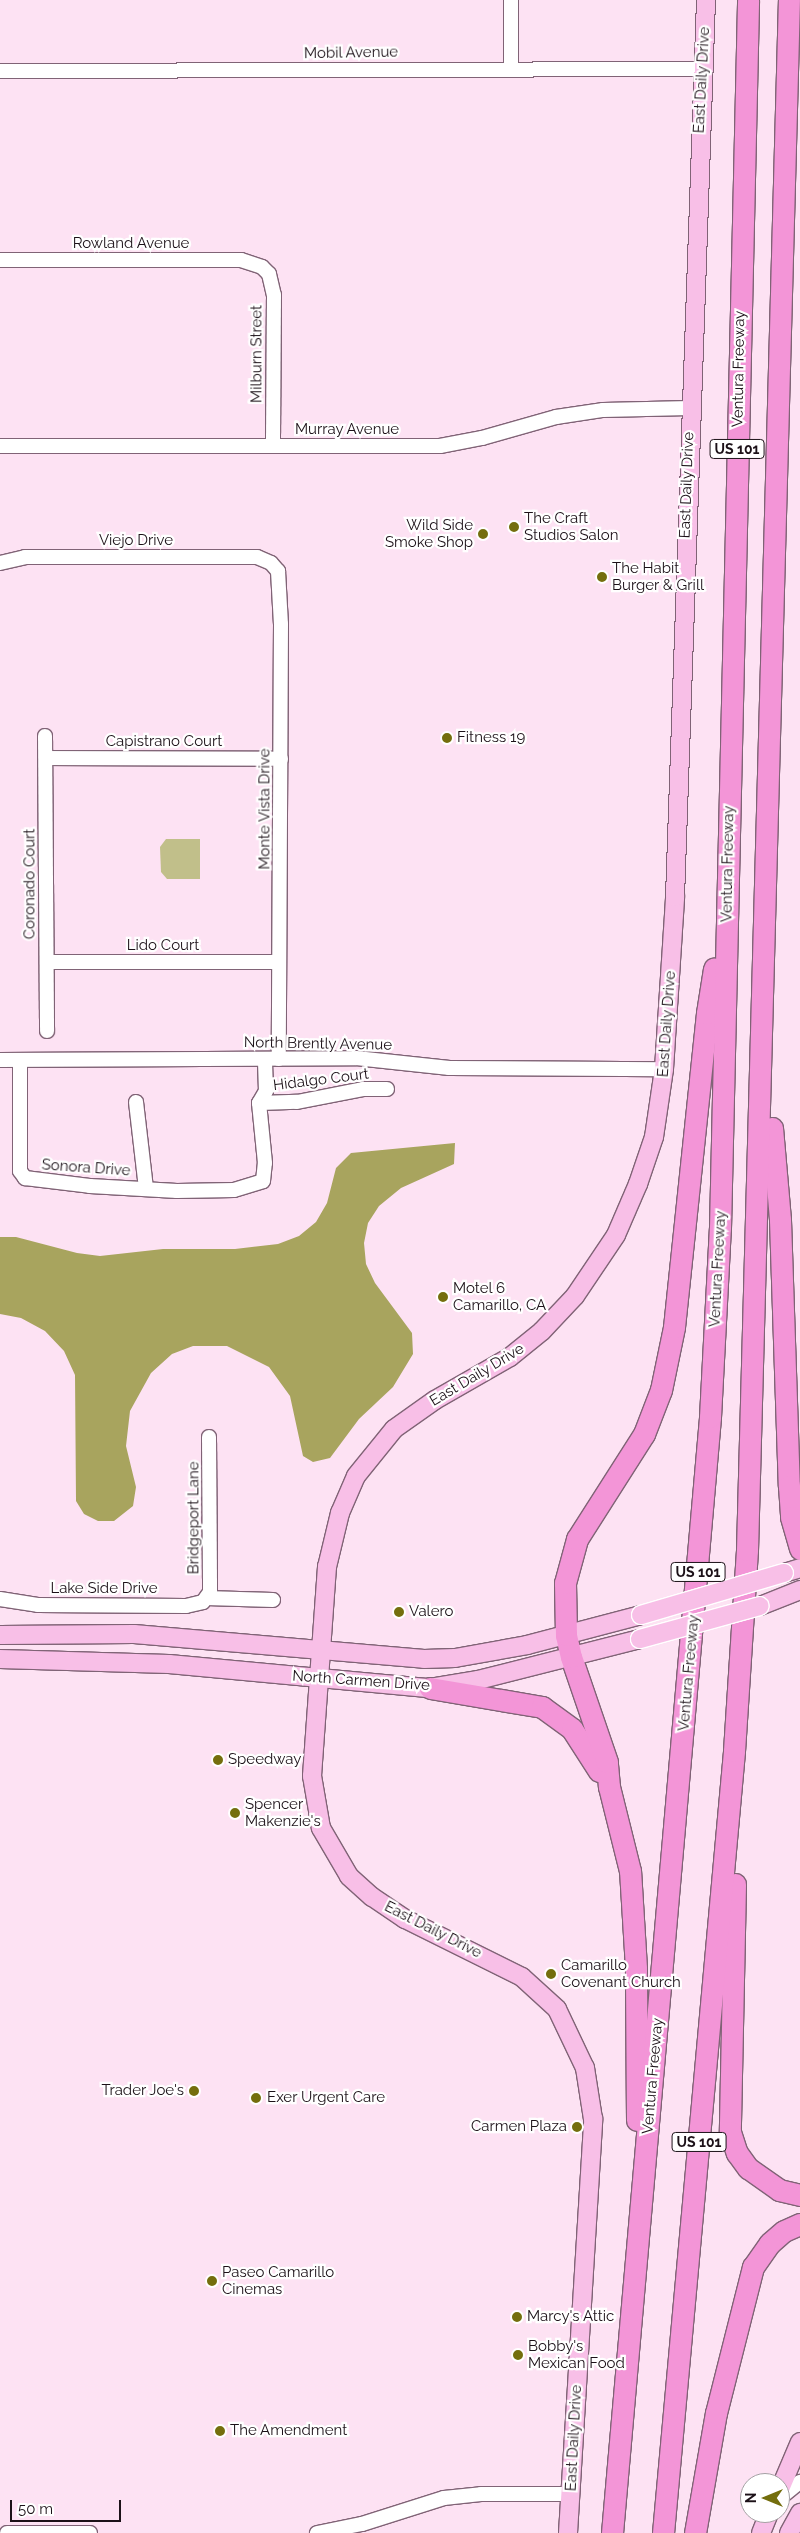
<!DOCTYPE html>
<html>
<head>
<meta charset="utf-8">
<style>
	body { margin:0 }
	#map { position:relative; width:800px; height:2533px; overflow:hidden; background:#fde2f3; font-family:Raleway,sans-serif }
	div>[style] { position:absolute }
	.green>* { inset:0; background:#c1bf8a }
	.water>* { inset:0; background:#a8a45e }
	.roads { filter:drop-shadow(1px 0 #806376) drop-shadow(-1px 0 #806376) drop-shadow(0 1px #806376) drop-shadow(0 -1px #806376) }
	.minor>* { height:14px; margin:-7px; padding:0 7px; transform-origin:7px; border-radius:7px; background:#fff }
	.major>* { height:18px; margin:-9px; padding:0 9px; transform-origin:9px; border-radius:9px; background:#f8bfe7 }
	.highway>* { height:21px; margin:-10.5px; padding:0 10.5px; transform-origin:10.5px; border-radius:10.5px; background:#f395d7 }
	.bridges { filter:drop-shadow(1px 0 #fff) drop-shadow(-1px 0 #fff) drop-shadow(0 1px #fff) drop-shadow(0 -1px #fff) }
	.major-bridge>* { height:18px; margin:-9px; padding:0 9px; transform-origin:9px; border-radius:9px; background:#f8bfe7 }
	.dots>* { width:14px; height:14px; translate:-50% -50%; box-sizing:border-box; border:2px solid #fff; border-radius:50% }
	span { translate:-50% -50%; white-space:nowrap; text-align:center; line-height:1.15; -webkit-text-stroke:4.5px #fff; paint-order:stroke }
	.shield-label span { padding:1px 4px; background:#fff; border:1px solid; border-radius:4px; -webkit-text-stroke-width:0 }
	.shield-label { font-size:14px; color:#1c1118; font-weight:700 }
	.street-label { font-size:15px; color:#1c1118 }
	.poi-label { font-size:15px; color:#1c1118 }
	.left { translate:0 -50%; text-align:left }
	.right { translate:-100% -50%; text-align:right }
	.north { position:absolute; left:740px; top:2473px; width:50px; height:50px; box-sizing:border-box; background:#fff; border:1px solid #a4a0a3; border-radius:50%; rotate:270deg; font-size:14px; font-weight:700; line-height:20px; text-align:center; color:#1c1118 }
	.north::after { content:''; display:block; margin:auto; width:18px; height:22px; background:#746e0d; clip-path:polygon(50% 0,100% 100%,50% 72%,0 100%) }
	.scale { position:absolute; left:10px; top:2500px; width:111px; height:22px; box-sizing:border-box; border:2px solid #1c1118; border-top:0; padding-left:6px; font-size:15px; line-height:18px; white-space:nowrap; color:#1c1118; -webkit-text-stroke:4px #fff; paint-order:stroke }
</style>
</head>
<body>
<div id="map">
	<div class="green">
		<div style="clip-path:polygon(166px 839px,200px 839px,200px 879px,167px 879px,161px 872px,160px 847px)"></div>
	</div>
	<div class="water">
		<div style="clip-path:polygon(455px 1143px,454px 1164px,401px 1188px,379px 1206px,368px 1223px,364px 1243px,366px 1264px,375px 1283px,412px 1333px,413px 1354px,393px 1387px,359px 1419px,330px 1458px,313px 1462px,303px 1456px,290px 1396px,269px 1367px,227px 1346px,193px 1346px,172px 1354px,151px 1373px,130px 1411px,126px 1446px,136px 1487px,133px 1506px,114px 1521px,98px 1521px,84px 1514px,76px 1501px,75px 1375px,64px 1351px,45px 1331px,21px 1318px,0 1314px,0 1237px,16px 1237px,77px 1253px,100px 1256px,163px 1249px,235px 1249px,278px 1244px,299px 1236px,316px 1222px,327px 1203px,336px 1168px,351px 1153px)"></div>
	</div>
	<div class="roads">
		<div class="minor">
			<div style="left:511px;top:0;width:68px;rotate:90deg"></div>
			<div style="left:0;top:71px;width:703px;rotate:-0.16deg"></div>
			<div style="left:0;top:260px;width:241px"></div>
			<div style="left:241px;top:260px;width:22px;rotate:18deg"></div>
			<div style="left:262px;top:267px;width:10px;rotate:45deg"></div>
			<div style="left:269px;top:274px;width:22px;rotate:77deg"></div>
			<div style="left:274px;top:295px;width:151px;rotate:90.4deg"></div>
			<div style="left:0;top:446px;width:440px"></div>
			<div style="left:440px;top:446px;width:43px;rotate:-10.8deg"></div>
			<div style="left:482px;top:438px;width:77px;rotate:-15.8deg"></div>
			<div style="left:556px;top:417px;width:48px;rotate:-8.5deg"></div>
			<div style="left:603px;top:410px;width:87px;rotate:-1.3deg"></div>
			<div style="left:0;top:563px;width:26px;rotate:-13deg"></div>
			<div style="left:25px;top:557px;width:232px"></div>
			<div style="left:257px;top:557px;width:15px;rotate:23deg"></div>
			<div style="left:271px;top:563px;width:11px;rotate:49deg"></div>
			<div style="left:278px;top:571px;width:53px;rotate:86.8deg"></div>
			<div style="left:281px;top:624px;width:435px;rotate:90.3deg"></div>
			<div style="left:45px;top:736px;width:295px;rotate:89.6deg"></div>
			<div style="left:46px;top:758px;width:235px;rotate:0.2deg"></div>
			<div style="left:47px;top:962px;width:232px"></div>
			<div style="left:0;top:1060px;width:356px;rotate:-0.3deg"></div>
			<div style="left:356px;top:1058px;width:94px;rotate:6.1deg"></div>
			<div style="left:449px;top:1068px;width:215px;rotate:0.3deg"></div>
			<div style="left:20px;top:1060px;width:111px;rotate:90deg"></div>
			<div style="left:20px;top:1171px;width:9px;rotate:54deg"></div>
			<div style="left:25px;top:1178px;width:65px;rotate:7deg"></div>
			<div style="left:90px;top:1186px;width:87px;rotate:3.3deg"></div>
			<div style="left:177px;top:1191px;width:57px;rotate:-1deg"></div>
			<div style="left:234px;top:1190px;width:30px;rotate:-17deg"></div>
			<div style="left:263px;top:1181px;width:18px;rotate:-84deg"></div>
			<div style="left:265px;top:1163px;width:60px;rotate:-95.7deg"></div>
			<div style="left:259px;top:1103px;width:14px;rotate:-60deg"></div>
			<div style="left:266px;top:1091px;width:32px;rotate:-92deg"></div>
			<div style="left:136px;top:1102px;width:87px;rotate:83.4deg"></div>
			<div style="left:259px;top:1103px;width:38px;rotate:-2deg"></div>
			<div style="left:297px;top:1102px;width:67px;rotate:-11.1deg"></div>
			<div style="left:363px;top:1089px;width:24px"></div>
			<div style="left:206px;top:1598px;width:67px;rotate:1.7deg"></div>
			<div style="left:0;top:1599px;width:38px;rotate:9deg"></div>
			<div style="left:38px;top:1605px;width:148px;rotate:0.4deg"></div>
			<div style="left:186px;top:1606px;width:17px;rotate:-13deg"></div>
			<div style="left:203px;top:1602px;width:12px;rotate:-55deg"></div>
			<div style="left:210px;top:1592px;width:11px;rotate:-90deg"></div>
			<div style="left:210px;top:1581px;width:144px;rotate:-90.4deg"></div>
			<div style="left:780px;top:2498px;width:26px;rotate:-39deg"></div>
			<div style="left:7px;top:2533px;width:83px"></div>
			<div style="left:317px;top:2533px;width:46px;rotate:-11.3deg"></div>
			<div style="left:362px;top:2524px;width:86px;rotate:-17.6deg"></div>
			<div style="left:444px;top:2498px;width:37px;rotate:-6deg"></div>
			<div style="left:481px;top:2494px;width:90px"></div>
		</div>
		<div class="major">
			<div style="left:784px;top:1573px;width:17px;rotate:-17deg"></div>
			<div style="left:760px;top:1606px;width:43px;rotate:-21.8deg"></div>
			<div style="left:0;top:1635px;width:134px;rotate:-0.4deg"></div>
			<div style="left:134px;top:1634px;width:291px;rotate:4.9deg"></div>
			<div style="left:424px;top:1659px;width:31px;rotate:-2deg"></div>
			<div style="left:455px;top:1658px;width:73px;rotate:-10.2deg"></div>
			<div style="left:527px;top:1645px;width:118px;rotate:-14.7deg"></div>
			<div style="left:0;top:1659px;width:169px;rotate:1.7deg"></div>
			<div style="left:169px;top:1664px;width:262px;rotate:5.3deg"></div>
			<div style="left:430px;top:1688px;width:49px;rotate:-9.5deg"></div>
			<div style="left:478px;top:1680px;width:167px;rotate:-14.2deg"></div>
			<div style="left:780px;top:2489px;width:51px;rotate:-66.9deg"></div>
			<div style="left:568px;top:2533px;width:415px;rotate:-86.5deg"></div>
			<div style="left:593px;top:2119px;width:52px;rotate:-98.9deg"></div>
			<div style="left:585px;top:2068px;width:65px;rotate:-115.4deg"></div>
			<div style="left:557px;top:2009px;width:47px;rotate:-137.6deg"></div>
			<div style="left:522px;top:1977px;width:131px;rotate:-153.6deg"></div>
			<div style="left:405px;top:1919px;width:40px;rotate:-146deg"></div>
			<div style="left:372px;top:1897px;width:31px;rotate:-138deg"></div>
			<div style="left:349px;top:1876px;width:56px;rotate:-120.3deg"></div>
			<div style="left:321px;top:1828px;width:53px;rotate:-99.8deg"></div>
			<div style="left:312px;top:1776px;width:210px;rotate:-85.9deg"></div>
			<div style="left:327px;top:1567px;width:56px;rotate:-76.5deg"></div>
			<div style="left:340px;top:1513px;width:40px;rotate:-66.6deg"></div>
			<div style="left:356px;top:1476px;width:60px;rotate:-51deg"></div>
			<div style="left:394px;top:1429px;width:50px;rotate:-35.3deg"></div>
			<div style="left:435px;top:1400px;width:86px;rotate:-29.8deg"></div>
			<div style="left:510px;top:1357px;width:41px;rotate:-39.1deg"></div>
			<div style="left:542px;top:1331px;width:48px;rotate:-46.7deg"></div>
			<div style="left:575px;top:1296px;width:73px;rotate:-56.1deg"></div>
			<div style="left:616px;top:1235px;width:56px;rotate:-66.7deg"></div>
			<div style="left:638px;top:1184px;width:50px;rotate:-71.2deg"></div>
			<div style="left:654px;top:1137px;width:69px;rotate:-81.6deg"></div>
			<div style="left:664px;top:1069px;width:172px;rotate:-86.3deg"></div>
			<div style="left:675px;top:897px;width:898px;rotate:-88.02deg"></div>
			<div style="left:761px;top:2533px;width:22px;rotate:-68deg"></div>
			<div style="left:789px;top:2533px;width:23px;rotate:-61deg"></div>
		</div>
		<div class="highway">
			<div style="left:772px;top:1128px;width:92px;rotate:85deg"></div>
			<div style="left:780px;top:1220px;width:266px;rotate:88.1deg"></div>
			<div style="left:789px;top:1486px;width:31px;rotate:86deg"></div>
			<div style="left:791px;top:1517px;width:33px;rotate:74deg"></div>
			<div style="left:430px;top:1688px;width:114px;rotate:9.6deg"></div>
			<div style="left:542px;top:1707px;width:37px;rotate:36deg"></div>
			<div style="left:572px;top:1729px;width:50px;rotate:57.3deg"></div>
			<div style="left:735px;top:1884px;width:248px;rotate:91.2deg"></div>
			<div style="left:730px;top:2132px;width:22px;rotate:72deg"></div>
			<div style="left:737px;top:2153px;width:19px;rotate:54deg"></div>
			<div style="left:748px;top:2168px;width:38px;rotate:35deg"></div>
			<div style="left:779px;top:2190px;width:22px;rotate:13deg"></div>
			<div style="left:637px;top:2120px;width:152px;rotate:-90.4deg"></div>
			<div style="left:636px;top:1968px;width:97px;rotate:-93.5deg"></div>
			<div style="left:630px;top:1871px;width:87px;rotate:-104deg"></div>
			<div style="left:609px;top:1787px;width:25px;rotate:-95deg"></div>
			<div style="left:607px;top:1762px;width:111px;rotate:-108.9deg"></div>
			<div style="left:571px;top:1657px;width:23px;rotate:-103deg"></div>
			<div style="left:566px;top:1635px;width:52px;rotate:-91.1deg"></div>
			<div style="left:565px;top:1583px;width:46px;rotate:-74.7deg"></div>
			<div style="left:577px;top:1539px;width:125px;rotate:-57.5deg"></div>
			<div style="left:644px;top:1434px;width:47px;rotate:-68.9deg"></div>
			<div style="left:661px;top:1390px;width:64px;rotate:-78.3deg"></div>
			<div style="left:674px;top:1327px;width:316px;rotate:-84deg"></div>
			<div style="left:707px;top:1013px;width:45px;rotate:-81deg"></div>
			<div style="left:612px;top:2533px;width:1120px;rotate:-84.98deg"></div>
			<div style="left:710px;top:1417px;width:189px;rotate:-87deg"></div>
			<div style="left:720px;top:1228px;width:1228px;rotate:-88.69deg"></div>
			<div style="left:663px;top:2533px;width:785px;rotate:-84.81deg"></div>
			<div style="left:734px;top:1751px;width:201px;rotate:-86.3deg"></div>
			<div style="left:747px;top:1550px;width:1551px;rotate:-88.45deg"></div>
			<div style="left:695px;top:2533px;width:122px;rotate:-80.1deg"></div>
			<div style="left:716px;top:2413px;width:151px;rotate:-75.8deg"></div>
			<div style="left:753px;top:2267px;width:29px;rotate:-55deg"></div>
			<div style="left:770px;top:2243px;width:18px;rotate:-41deg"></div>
			<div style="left:784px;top:2231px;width:17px;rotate:-24deg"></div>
		</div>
	</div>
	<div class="bridges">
		<div class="major-bridge">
			<div style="left:641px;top:1615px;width:149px;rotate:-16.4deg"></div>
			<div style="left:640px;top:1639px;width:124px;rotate:-15.4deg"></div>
		</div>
	</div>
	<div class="dots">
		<div style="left:514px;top:527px;background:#746e0d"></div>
		<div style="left:483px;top:534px;background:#746e0d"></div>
		<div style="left:602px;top:577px;background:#746e0d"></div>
		<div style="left:447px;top:738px;background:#746e0d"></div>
		<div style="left:443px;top:1297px;background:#746e0d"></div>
		<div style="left:399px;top:1612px;background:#746e0d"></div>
		<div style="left:218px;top:1760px;background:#746e0d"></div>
		<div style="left:235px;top:1813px;background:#746e0d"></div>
		<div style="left:551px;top:1974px;background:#746e0d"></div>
		<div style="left:194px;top:2091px;background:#746e0d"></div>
		<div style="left:256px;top:2098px;background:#746e0d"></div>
		<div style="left:577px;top:2127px;background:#746e0d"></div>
		<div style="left:212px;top:2281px;background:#746e0d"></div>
		<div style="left:517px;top:2317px;background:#746e0d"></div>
		<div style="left:518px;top:2355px;background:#746e0d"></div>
		<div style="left:220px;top:2431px;background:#746e0d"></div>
	</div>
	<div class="shield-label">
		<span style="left:737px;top:449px">US 101</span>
		<span style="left:698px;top:1572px">US 101</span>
		<span style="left:699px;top:2142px">US 101</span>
	</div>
	<div class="street-label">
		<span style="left:351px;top:53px;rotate:-1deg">Mobil Avenue</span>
		<span style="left:702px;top:80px;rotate:-87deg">East Daily Drive</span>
		<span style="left:131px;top:244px">Rowland Avenue</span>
		<span style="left:257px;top:354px;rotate:-90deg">Milburn Street</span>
		<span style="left:739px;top:369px;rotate:-89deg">Ventura Freeway</span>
		<span style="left:347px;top:430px">Murray Avenue</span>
		<span style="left:687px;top:485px;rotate:-88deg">East Daily Drive</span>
		<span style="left:136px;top:541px">Viejo Drive</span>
		<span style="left:164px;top:742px">Capistrano Court</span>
		<span style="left:265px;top:809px;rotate:-90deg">Monte Vista Drive</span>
		<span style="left:728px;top:864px;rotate:-89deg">Ventura Freeway</span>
		<span style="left:30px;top:884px;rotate:-90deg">Coronado Court</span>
		<span style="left:163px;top:946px">Lido Court</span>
		<span style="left:667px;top:1024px;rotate:-86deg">East Daily Drive</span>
		<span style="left:318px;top:1044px;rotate:1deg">North Brently Avenue</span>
		<span style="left:321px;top:1080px;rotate:-7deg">Hidalgo Court</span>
		<span style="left:86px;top:1168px;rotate:4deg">Sonora Drive</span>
		<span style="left:718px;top:1269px;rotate:-87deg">Ventura Freeway</span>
		<span style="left:477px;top:1375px;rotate:-31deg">East Daily Drive</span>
		<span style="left:194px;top:1518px;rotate:-90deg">Bridgeport Lane</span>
		<span style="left:104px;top:1589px">Lake Side Drive</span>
		<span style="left:689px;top:1673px;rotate:-85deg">Ventura Freeway</span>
		<span style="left:361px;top:1681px;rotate:4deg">North Carmen Drive</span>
		<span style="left:433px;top:1930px;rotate:27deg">East Daily Drive</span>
		<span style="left:653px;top:2076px;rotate:-85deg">Ventura Freeway</span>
		<span style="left:574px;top:2438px;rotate:-87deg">East Daily Drive</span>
	</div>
	<div class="poi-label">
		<span class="left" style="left:524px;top:527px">The Craft<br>Studios Salon</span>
		<span class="right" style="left:473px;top:534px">Wild Side<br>Smoke Shop</span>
		<span class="left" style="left:612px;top:577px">The Habit<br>Burger &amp; Grill</span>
		<span class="left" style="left:457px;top:738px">Fitness 19</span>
		<span class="left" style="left:453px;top:1297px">Motel 6<br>Camarillo, CA</span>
		<span class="left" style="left:409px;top:1612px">Valero</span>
		<span class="left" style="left:228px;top:1760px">Speedway</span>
		<span class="left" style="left:245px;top:1813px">Spencer<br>Makenzie's</span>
		<span class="left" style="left:561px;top:1974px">Camarillo<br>Covenant Church</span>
		<span class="right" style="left:184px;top:2091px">Trader Joe's</span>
		<span class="left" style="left:267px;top:2098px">Exer Urgent Care</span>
		<span class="right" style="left:567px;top:2127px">Carmen Plaza</span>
		<span class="left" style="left:222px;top:2281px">Paseo Camarillo<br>Cinemas</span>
		<span class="left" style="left:527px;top:2317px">Marcy's Attic</span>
		<span class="left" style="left:528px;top:2355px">Bobby's<br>Mexican Food</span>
		<span class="left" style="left:230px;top:2431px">The Amendment</span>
	</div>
	<div class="north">N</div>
	<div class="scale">50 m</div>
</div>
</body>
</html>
